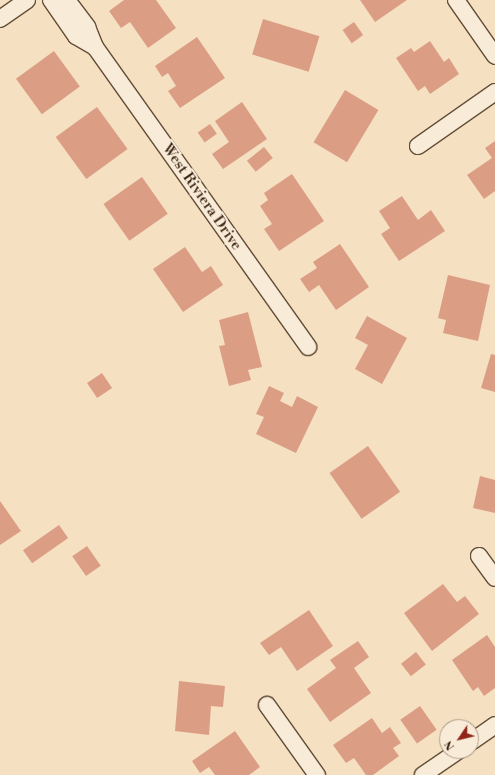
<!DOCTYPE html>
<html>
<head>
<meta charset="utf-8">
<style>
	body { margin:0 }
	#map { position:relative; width:495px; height:775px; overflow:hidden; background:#f5e0c1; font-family:"Libre Bodoni",serif }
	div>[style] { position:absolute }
	.building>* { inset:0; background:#db9e85; transform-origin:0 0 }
	.roads { filter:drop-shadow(1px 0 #634d37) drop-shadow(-1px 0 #634d37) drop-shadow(0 1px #634d37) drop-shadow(0 -1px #634d37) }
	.minor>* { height:16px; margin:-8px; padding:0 8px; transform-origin:8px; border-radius:8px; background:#f8ebd7 }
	span { translate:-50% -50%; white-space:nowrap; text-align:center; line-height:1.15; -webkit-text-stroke:4px #f8ebd7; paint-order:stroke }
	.street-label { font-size:15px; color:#321c09 }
	.north { position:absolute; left:439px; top:719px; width:40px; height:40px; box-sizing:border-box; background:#f8ebd7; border:1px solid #a99885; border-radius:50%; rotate:235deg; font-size:11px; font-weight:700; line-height:16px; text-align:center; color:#321c09 }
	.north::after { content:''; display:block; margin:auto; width:14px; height:18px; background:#8f2418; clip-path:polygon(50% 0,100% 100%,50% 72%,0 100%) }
</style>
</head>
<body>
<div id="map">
	<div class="building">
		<div style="clip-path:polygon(124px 0,156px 0,176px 28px,148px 48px,130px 22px,121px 28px,109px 11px)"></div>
		<div style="clip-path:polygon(360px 0,407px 0,375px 22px)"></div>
		<div style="left:263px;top:19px;width:59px;height:37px;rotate:17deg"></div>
		<div style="left:354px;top:22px;width:16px;height:14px;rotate:55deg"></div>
		<div style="clip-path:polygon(197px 37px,225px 78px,180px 108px,168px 91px,176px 86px,168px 73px,162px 77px,155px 66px)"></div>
		<div style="clip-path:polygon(430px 41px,444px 62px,449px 58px,459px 74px,430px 94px,425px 86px,418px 91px,396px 58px,411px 48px,414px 52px)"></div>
		<div style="left:54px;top:51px;width:44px;height:47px;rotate:54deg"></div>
		<div style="left:345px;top:90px;width:39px;height:61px;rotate:31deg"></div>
		<div style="clip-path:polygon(242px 102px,267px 139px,223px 169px,212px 154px,229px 142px,215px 121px)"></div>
		<div style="left:97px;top:107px;width:52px;height:51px;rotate:54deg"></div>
		<div style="left:210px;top:124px;width:12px;height:15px;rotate:55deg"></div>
		<div style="clip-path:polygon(495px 141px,495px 191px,484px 199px,467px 175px,492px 158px,485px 148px)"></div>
		<div style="left:264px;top:147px;width:14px;height:22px;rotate:51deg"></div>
		<div style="clip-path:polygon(292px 174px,324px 221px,279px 251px,264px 229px,272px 224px,260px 206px,268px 200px,264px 193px)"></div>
		<div style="left:142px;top:177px;width:45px;height:47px;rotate:55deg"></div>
		<div style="clip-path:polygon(402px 196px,418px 220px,431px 210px,445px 231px,399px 261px,381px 234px,390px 228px,379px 211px)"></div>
		<div style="clip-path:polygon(340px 244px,369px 287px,336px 310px,319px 285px,309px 292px,300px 279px,317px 268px,313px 262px)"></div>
		<div style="clip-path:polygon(185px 247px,202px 272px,211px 266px,223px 285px,183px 312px,153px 269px)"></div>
		<div style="clip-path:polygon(448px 275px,490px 285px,478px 341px,443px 333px,446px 320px,438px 318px)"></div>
		<div style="clip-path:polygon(248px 312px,262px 367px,248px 370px,251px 380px,229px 386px,219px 346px,225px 345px,219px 320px)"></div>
		<div style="clip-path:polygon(367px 316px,407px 338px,382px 384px,355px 369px,368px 345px,355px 338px)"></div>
		<div style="clip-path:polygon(491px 354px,495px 355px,495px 392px,481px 388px)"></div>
		<div style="left:102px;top:373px;width:18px;height:18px;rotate:56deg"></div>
		<div style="clip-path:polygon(269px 386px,284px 393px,280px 401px,292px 407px,297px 396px,318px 407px,296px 453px,256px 434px,264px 417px,256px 414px)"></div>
		<div style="left:368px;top:446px;width:56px;height:47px;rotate:55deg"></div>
		<div style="clip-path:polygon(480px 476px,495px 480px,495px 513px,473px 508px)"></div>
		<div style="clip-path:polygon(0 501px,21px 531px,0 545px)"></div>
		<div style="left:59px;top:525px;width:16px;height:44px;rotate:55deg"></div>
		<div style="left:87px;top:546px;width:24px;height:18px;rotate:55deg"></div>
		<div style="clip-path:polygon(443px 584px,457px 602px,465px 596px,479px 614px,432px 651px,404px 613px)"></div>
		<div style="clip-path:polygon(309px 610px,333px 646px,297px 671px,281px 647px,269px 655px,260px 643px)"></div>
		<div style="clip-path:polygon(487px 635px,495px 647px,495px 688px,484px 696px,478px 687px,473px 691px,452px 660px)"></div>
		<div style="clip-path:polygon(358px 641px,369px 657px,354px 668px,371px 693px,330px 722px,307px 689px,336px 668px,330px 660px)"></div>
		<div style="left:416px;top:652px;width:16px;height:19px;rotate:52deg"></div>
		<div style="clip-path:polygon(179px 681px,225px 686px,223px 707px,211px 706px,209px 735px,175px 731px)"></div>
		<div style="left:420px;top:706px;width:29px;height:24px;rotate:55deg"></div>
		<div style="clip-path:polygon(372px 718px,382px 733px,390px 727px,401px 743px,393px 748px,399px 756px,373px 775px,366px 775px,354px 758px,346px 763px,333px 745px)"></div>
		<div style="clip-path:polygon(235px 731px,260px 767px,249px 775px,215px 775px,209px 767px,200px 773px,192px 761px)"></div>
	</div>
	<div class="roads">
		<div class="minor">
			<div style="left:51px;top:0;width:44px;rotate:55.2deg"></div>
			<div style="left:76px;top:36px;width:22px;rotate:30deg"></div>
			<div style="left:67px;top:0;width:34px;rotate:53deg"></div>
			<div style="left:87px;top:27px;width:22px;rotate:68deg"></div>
			<div style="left:95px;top:47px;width:368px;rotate:54.6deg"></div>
			<div style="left:456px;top:0;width:68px;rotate:55.1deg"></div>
			<div style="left:0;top:19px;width:33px;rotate:-35deg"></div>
			<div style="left:418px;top:146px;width:94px;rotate:-35deg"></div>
			<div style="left:479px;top:556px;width:27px;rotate:54deg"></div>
			<div style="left:267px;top:705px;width:86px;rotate:54.5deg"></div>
			<div style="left:471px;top:742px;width:29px;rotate:-35deg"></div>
			<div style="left:423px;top:775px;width:42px;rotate:-34.4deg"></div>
		</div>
	</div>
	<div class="street-label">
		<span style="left:202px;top:197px;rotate:55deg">West Riviera Drive</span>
	</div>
	<div class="north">N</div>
</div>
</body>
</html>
